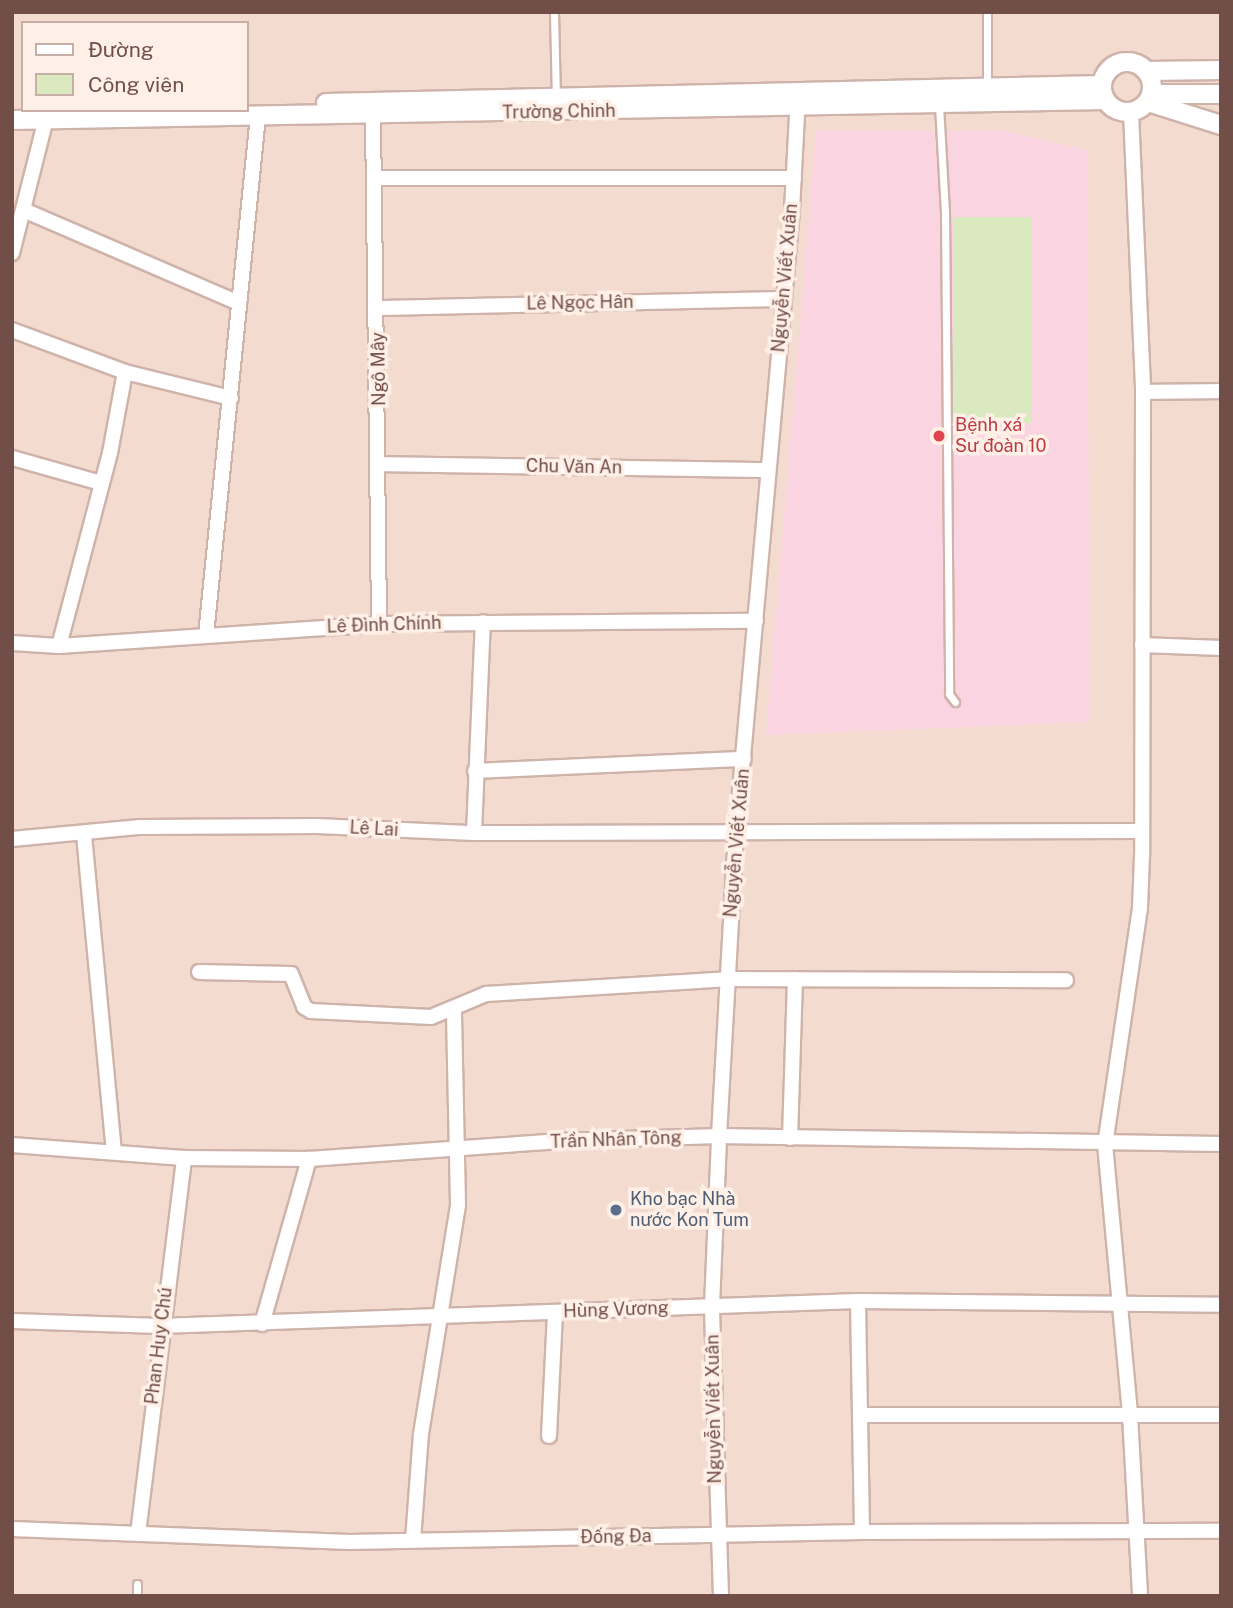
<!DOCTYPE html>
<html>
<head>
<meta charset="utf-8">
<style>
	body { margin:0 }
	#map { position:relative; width:1233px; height:1608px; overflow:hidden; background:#fcebe1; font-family:"Public Sans",sans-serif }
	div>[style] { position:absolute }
	.residential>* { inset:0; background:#f3dbcf }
	.medical>* { inset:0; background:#fad4e1 }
	.green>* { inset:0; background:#dae9c0; transform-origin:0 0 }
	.roads { filter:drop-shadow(2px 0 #cfb3ab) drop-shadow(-2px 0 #cfb3ab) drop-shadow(0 2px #cfb3ab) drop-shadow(0 -2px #cfb3ab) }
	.service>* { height:7px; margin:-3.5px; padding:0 3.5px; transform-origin:3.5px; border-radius:3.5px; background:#fff }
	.minor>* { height:14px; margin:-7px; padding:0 7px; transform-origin:7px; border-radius:7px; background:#fff }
	.tertiary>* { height:18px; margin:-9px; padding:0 9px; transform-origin:9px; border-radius:9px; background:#fff }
	.tertiary>.ring { margin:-9px; padding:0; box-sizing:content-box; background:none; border:18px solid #fff; border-radius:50% }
	.dots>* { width:19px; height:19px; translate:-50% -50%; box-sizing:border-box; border:4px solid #fff0e7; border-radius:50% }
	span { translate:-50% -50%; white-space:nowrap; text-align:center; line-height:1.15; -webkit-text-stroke:7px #fff0e7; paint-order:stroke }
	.street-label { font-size:18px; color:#724e48 }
	.health-label { font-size:18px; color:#be3a42 }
	.left { translate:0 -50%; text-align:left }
	.service-label { font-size:18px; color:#4e5e75 }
	.frame { position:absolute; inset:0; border:14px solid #724e48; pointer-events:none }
	.legend { position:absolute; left:21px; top:21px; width:228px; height:91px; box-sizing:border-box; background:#fff0e7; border:2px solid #c7afa7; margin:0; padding:9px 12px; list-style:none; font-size:21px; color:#724e48 }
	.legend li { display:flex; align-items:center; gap:14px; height:35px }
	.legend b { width:35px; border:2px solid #c7afa7 }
</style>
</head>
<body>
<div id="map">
	<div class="residential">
		<div style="clip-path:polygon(evenodd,12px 12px,1221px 12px,1221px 1596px,12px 1596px,12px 12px,23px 23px,247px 23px,247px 110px,23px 110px,23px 23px)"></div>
	</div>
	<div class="medical">
		<div style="clip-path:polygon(816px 131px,1004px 131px,1087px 150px,1090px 722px,766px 735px)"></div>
	</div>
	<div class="green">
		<div style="left:953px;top:217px;width:79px;height:206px"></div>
	</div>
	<div class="roads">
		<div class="service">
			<div style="left:554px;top:12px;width:86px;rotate:88.7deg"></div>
			<div style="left:987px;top:12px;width:70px;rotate:90deg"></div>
			<div style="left:939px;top:105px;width:106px;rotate:86.8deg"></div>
			<div style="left:945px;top:211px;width:483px;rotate:89.5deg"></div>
			<div style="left:949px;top:694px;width:10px;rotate:53deg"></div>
			<div style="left:137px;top:1596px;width:12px;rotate:-90deg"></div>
		</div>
		<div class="minor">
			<div style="left:1131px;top:112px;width:280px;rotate:87.5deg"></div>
			<div style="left:1143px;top:392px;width:464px;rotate:90.1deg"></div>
			<div style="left:1142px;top:856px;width:52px;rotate:92.2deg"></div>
			<div style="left:1140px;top:908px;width:239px;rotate:98.4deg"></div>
			<div style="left:1105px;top:1144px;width:272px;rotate:84.7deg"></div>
			<div style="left:1130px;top:1415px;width:181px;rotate:86.8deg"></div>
			<div style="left:373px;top:115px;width:509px;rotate:89.32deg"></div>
			<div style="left:376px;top:178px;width:418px"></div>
			<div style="left:26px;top:211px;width:232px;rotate:23.4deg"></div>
			<div style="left:12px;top:253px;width:138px;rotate:-75.8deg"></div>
			<div style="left:378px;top:308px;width:405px;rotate:-1.3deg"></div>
			<div style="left:12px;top:330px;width:121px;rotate:20.4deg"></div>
			<div style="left:125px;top:372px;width:109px;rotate:13.8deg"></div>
			<div style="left:1143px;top:392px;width:78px;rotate:-0.7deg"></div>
			<div style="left:12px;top:458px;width:92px;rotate:15.7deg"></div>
			<div style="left:380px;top:464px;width:388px;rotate:0.9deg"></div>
			<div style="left:206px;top:635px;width:522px;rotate:-84.28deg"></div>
			<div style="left:12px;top:643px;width:47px;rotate:3.7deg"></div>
			<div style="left:59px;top:646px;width:321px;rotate:-3.9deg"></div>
			<div style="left:379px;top:624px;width:377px;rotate:-0.5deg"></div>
			<div style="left:1142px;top:645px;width:79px;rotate:2.2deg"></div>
			<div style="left:59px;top:646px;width:200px;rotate:-75.2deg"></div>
			<div style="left:110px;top:453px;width:82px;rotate:-79.5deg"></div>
			<div style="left:475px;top:771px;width:269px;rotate:-2.6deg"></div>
			<div style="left:474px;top:833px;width:211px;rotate:-87.6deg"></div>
			<div style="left:84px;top:835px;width:318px;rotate:84.6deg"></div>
			<div style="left:12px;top:839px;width:129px;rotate:-5.4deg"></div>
			<div style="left:140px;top:827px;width:177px;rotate:-0.3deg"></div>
			<div style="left:317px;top:826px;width:157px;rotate:2.6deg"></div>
			<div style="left:474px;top:833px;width:668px;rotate:-0.17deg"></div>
			<div style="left:199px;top:972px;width:92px;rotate:1.2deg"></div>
			<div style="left:291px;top:974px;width:35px;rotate:68deg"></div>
			<div style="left:304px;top:1007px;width:8px;rotate:30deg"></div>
			<div style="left:311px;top:1011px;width:120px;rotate:2.9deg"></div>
			<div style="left:431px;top:1017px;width:60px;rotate:-22.7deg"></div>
			<div style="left:486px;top:994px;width:242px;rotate:-3.5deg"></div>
			<div style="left:728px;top:979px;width:338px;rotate:0.2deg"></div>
			<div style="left:790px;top:1138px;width:159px;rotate:-88.2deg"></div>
			<div style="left:12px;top:1145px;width:172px;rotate:4.3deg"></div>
			<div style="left:184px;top:1158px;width:125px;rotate:0.5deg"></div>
			<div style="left:309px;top:1159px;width:253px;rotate:-4.1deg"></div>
			<div style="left:561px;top:1141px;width:158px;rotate:-1.8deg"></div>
			<div style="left:719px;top:1136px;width:502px;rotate:0.91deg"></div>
			<div style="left:858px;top:1301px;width:231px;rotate:89deg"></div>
			<div style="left:12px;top:1321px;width:148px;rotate:1.9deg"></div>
			<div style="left:160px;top:1326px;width:698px;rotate:-2.05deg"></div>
			<div style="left:858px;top:1301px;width:363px;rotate:0.6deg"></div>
			<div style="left:262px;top:1324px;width:172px;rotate:-74.1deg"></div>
			<div style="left:860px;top:1415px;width:361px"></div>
			<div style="left:549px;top:1436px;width:124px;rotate:-87.2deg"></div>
			<div style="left:12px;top:1529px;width:338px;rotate:2.2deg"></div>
			<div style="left:350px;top:1542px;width:512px;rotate:-1.12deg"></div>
			<div style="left:862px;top:1532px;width:359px;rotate:-0.2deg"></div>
			<div style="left:138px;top:1534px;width:379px;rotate:-83deg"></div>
			<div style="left:413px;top:1540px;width:106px;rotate:-85.7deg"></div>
			<div style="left:421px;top:1434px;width:232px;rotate:-80.8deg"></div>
			<div style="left:458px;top:1205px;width:194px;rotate:-91.2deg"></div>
			<div style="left:721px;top:1596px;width:290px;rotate:-91.8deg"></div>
			<div style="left:712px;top:1306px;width:170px;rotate:-87.6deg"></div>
			<div style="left:719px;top:1136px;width:301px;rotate:-86.8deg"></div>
			<div style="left:736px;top:835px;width:628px;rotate:-84.88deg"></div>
			<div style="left:792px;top:210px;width:114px;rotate:-87deg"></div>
		</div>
		<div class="tertiary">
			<div class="ring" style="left:1102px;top:62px;width:32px;height:32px"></div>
			<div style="left:1146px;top:71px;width:75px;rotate:-0.8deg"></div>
			<div style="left:1152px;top:94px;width:69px"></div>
			<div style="left:1148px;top:102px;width:77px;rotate:17.5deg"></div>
			<div style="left:326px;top:103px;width:776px;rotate:-1.33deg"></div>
			<div style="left:12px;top:120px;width:1094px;rotate:-1.05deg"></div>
		</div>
	</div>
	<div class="dots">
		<div style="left:939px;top:436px;background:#e0444e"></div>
		<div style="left:616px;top:1210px;background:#5c6f8a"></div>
	</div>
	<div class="street-label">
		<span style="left:559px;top:112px;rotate:-1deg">Trường Chinh</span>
		<span style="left:785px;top:278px;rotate:-85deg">Nguyễn Viết Xuân</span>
		<span style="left:580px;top:303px;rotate:-1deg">Lê Ngọc Hân</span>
		<span style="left:379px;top:369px;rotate:-91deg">Ngô Mây</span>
		<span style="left:574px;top:467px;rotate:1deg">Chu Văn An</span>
		<span style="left:384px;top:625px;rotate:-2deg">Lê Đình Chính</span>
		<span style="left:374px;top:829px;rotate:3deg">Lê Lai</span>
		<span style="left:737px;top:843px;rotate:-85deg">Nguyễn Viết Xuân</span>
		<span style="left:616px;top:1140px;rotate:-2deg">Trần Nhân Tông</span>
		<span style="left:616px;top:1310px;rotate:-2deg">Hùng Vương</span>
		<span style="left:159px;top:1346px;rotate:-83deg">Phan Huy Chú</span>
		<span style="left:714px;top:1409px;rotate:-91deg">Nguyễn Viết Xuân</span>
		<span style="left:616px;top:1537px;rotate:-1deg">Đống Đa</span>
	</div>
	<div class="health-label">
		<span class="left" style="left:955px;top:436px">Bệnh xá<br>Sư đoàn 10</span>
	</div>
	<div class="service-label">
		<span class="left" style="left:630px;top:1210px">Kho bạc Nhà<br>nước Kon Tum</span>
	</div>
	<div class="frame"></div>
	<ul class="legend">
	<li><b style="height:9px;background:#fff"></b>Đường</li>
	<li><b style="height:19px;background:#dae9c0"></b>Công viên</li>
	</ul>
</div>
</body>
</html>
